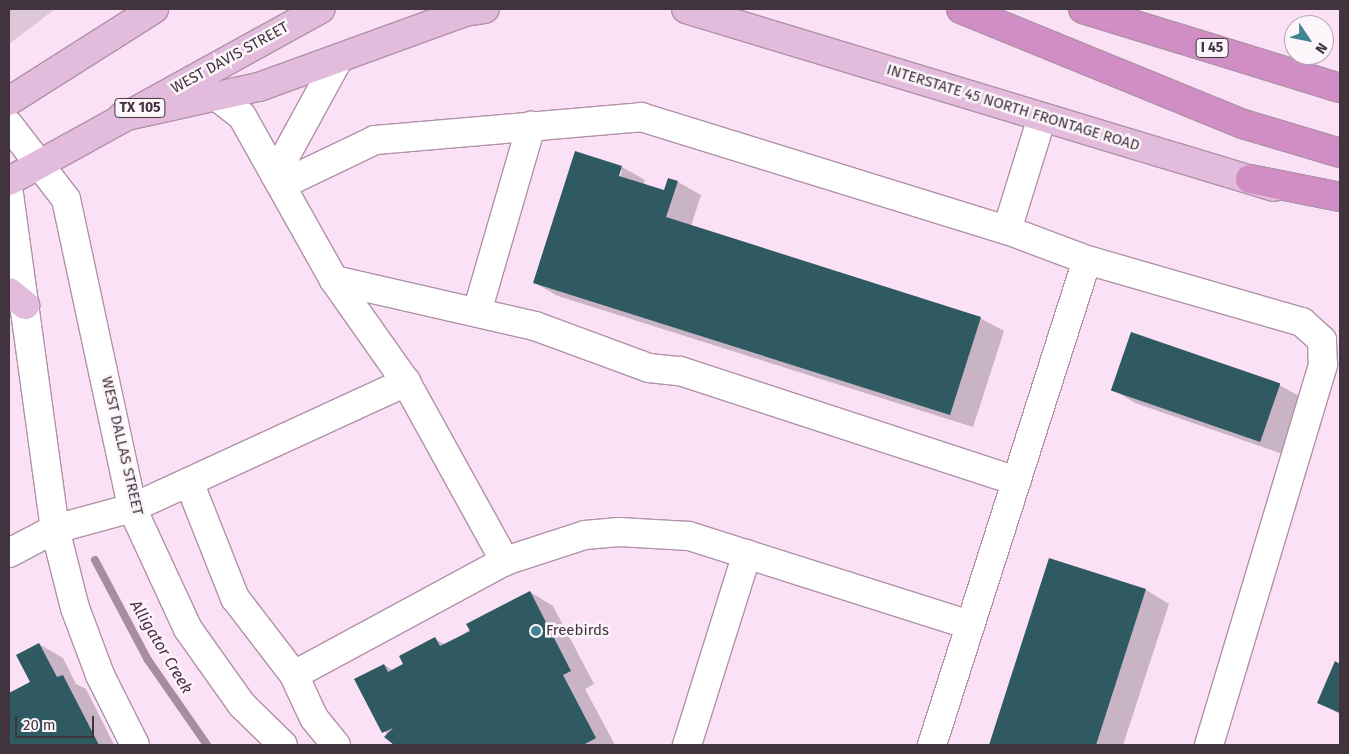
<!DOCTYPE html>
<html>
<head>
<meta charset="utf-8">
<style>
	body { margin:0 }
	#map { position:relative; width:1349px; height:754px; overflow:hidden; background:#fbe1f5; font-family:"Fira Sans",sans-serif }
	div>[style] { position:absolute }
	.green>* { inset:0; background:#dcc6d7 }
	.shadow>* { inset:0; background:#0003 }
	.stream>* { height:8px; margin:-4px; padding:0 4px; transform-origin:4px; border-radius:4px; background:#a88da1 }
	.building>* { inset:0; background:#305a62; transform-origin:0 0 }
	.roads { filter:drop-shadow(1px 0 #b092a9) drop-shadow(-1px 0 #b092a9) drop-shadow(0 1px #b092a9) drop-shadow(0 -1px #b092a9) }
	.minor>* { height:28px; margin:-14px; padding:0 14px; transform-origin:14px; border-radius:14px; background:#fff }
	.major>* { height:28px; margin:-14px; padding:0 14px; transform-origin:14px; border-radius:14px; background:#e3bbdc }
	.highway>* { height:28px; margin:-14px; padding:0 14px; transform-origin:14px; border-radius:14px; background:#d18ec4 }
	.dots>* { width:14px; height:14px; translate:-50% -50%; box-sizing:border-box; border:2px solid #fcf5fa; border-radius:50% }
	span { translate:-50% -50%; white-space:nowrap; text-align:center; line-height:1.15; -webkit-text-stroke:5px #fcf5fa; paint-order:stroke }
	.shield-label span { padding:1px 4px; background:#fcf5fa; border:1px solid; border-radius:4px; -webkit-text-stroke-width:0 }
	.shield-label { font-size:14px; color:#41343e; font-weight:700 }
	.street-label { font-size:15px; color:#41343e }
	.poi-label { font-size:15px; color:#41343e }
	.left { translate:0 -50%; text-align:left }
	.water-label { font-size:16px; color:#532c4b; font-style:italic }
	.frame { position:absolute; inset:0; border:10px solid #41343e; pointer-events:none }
	.north { position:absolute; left:1284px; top:15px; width:50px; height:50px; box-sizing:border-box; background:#fcf5fa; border:1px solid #b1a8af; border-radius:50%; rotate:124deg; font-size:14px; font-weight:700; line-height:20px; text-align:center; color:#41343e }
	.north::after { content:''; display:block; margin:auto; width:18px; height:22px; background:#408692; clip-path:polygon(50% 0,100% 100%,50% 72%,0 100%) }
	.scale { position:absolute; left:15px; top:716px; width:79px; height:22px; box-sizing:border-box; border:2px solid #41343e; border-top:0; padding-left:6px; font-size:15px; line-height:18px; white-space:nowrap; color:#41343e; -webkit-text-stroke:4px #fcf5fa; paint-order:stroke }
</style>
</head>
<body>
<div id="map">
	<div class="green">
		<div style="clip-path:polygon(9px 9px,55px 9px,9px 44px)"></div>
	</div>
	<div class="shadow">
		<div style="clip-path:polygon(evenodd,622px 167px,645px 180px,643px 185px,665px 191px,678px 182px,701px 195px,691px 226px,980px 318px,1004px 331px,973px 427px,558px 296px,535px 283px,622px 167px,619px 170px,622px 170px,619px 182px,616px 181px,619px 170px)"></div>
		<div style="clip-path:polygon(1279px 385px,1303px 398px,1283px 454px,1135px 403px,1112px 389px)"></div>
		<div style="clip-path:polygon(1050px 560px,1146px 590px,1169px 604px,1123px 745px,990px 745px)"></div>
		<div style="clip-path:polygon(530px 592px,553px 606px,594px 684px,585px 689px,615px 745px,396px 745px,386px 737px,384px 665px,393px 670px,405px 664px,435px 639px,446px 645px)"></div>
		<div style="clip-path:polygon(39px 644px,63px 658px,76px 684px,86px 689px,114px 745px,9px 745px,9px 694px,31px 682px)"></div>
		<div style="clip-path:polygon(1335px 663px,1340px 665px,1340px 714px,1318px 702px)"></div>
	</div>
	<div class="stream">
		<div style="left:95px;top:560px;width:113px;rotate:62.1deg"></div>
		<div style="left:148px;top:660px;width:103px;rotate:55.2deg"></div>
	</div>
	<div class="building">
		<div style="clip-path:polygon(575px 151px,622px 166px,619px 176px,664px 190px,668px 178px,678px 181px,666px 217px,981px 317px,950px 415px,533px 283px)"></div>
		<div style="left:1131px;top:332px;width:158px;height:62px;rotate:19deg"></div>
		<div style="clip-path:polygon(1049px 558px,1146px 589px,1096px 745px,989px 745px)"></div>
		<div style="clip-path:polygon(530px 591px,571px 671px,563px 675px,596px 738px,583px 745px,394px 745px,384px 737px,393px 728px,382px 733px,354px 679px,384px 664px,388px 672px,403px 664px,399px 656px,435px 637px,440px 646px,470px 631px,466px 624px)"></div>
		<div style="clip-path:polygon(39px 643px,57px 677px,63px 675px,99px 745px,9px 745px,9px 693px,30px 682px,16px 655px)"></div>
		<div style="clip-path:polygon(1335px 661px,1340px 664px,1340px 713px,1317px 703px)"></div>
	</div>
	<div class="roads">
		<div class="minor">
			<div style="left:220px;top:99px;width:28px;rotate:38deg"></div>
			<div style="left:242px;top:116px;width:188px;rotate:60.7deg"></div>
			<div style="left:334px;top:280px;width:125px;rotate:54.8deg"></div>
			<div style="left:406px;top:382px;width:205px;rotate:61.1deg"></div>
			<div style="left:9px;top:125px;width:93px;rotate:52.4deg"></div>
			<div style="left:66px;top:199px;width:316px;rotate:77.9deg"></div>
			<div style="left:132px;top:508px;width:133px;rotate:65.2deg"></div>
			<div style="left:188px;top:629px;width:93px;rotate:54.6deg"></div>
			<div style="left:242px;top:705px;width:57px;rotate:44.3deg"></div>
			<div style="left:275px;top:175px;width:133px;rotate:-61.3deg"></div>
			<div style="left:281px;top:185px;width:104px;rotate:-25.6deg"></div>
			<div style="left:375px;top:140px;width:267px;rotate:-4.9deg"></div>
			<div style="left:641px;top:117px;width:383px;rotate:17.2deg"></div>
			<div style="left:1007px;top:230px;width:85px;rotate:20.6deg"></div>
			<div style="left:1087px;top:260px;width:224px;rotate:16.1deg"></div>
			<div style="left:1302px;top:322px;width:27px;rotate:42deg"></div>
			<div style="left:1322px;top:340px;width:25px;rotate:88deg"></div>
			<div style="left:1323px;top:365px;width:397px;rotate:106.7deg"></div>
			<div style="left:9px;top:194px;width:338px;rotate:82.2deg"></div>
			<div style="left:55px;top:529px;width:81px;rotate:75.8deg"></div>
			<div style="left:75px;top:608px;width:72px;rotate:69.5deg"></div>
			<div style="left:100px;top:675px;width:78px;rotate:63.4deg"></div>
			<div style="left:1007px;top:230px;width:118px;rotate:-72.8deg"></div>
			<div style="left:334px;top:280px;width:206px;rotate:12.9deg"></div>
			<div style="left:535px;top:326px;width:121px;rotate:20.2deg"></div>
			<div style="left:649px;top:368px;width:31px;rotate:6deg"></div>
			<div style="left:680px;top:371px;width:354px;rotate:18.1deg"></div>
			<div style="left:477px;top:312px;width:194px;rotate:-73.8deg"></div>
			<div style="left:189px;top:482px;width:125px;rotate:68.4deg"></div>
			<div style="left:235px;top:598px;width:97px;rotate:52.5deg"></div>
			<div style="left:294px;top:675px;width:240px;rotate:-28.4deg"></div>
			<div style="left:505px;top:561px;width:84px;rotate:-18deg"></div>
			<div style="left:585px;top:535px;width:34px;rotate:-5deg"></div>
			<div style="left:619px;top:532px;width:70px;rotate:3.3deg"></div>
			<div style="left:689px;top:536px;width:295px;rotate:17.6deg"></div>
			<div style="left:9px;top:553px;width:52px;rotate:-27.6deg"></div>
			<div style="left:55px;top:529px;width:80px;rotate:-15.3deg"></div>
			<div style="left:132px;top:508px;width:302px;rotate:-24.7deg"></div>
			<div style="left:294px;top:675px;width:47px;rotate:65.1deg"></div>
			<div style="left:314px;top:718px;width:35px;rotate:51deg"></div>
			<div style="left:687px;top:745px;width:200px;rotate:-72.6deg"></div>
			<div style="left:932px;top:745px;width:509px;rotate:-72.28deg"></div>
		</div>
		<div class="major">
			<div style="left:686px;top:9px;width:614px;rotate:16.84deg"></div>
			<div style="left:9px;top:101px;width:172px;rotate:-32.4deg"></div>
			<div style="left:122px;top:117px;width:140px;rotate:-12.4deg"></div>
			<div style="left:259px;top:87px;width:219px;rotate:-20deg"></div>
			<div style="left:465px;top:12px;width:20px;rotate:-9deg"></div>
			<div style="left:9px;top:181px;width:356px;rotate:-28.9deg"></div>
			<div style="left:9px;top:292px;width:21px;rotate:39deg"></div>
		</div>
		<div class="highway">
			<div style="left:961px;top:9px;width:305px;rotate:22.2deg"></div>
			<div style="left:1243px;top:124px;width:101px;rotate:16.6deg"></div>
			<div style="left:1083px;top:9px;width:269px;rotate:17.1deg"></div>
			<div style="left:1250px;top:179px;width:92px;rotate:11.3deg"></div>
		</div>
	</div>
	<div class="dots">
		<div style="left:536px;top:631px;background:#408692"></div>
	</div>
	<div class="shield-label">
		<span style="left:1212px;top:48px">I 45</span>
		<span style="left:140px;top:108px">TX 105</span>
	</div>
	<div class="street-label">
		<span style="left:230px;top:58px;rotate:-29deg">WEST DAVIS STREET</span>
		<span style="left:1013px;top:108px;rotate:17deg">INTERSTATE 45 NORTH FRONTAGE ROAD</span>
		<span style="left:122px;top:446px;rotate:77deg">WEST DALLAS STREET</span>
	</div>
	<div class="poi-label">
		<span class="left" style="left:546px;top:631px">Freebirds</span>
	</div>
	<div class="water-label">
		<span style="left:161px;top:647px;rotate:59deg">Alligator Creek</span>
	</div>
	<div class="frame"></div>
	<div class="north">N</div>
	<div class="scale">20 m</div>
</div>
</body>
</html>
